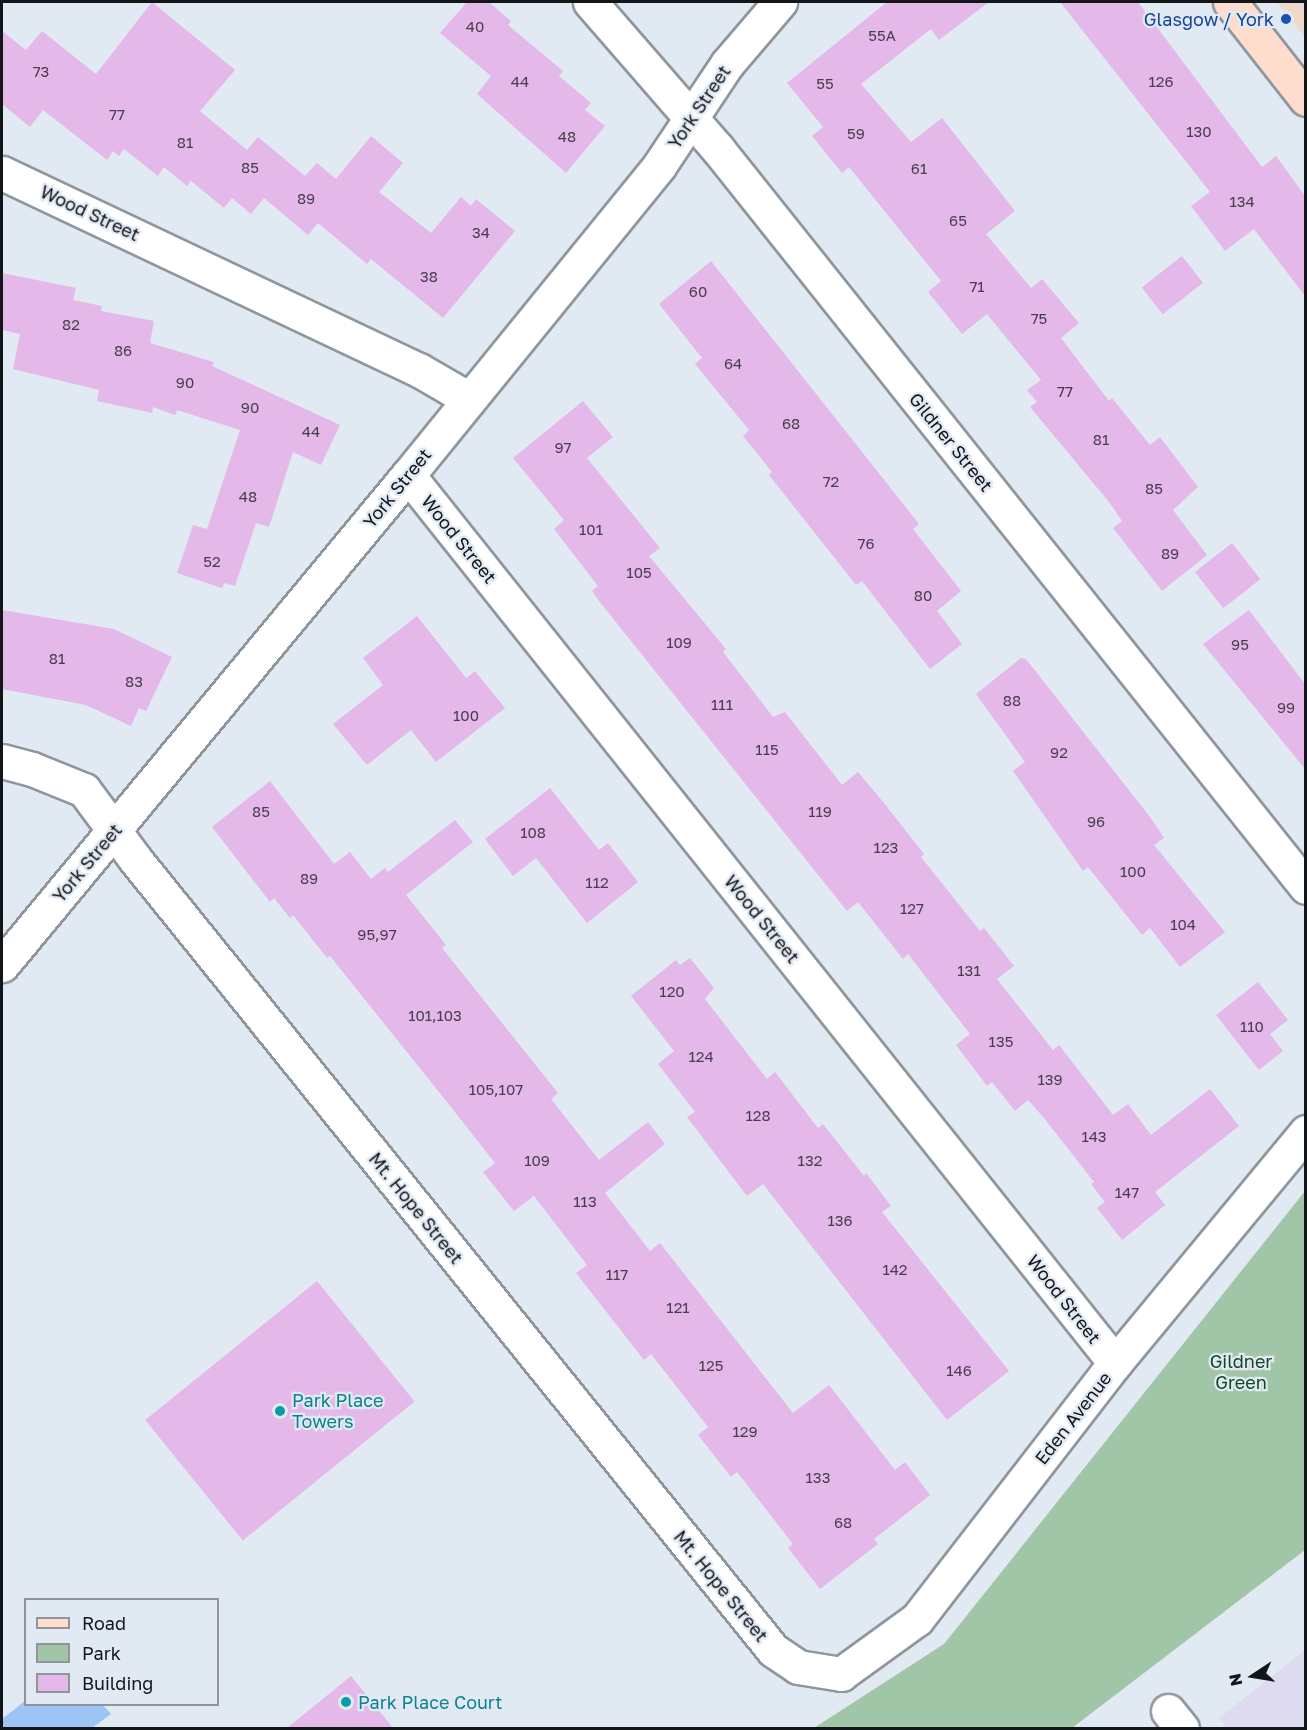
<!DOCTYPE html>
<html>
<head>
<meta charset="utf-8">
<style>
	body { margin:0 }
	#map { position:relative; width:1307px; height:1730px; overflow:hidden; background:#e1e9f2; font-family:"Golos Text",sans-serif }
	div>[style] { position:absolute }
	.commercial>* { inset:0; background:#dedbf1 }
	.industrial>* { inset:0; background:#efd9cd }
	.green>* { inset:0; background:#a1c5a7 }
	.water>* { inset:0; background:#9cc5f6 }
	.building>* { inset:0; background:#e4b8e9; transform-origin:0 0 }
	.roads { filter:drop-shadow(2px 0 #8f969e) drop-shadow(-2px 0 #8f969e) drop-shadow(0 2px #8f969e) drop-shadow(0 -2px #8f969e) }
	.street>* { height:33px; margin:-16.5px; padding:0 16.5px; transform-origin:16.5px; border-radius:16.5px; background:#fff }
	.secondary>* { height:33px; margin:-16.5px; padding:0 16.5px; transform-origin:16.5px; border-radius:16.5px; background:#feddcd }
	.dots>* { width:16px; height:16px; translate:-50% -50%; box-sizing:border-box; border:3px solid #e1e9f2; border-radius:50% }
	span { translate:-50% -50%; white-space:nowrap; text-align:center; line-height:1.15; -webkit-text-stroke:4.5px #e1e9f2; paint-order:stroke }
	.number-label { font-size:15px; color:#473e4d }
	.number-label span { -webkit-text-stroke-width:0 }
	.transit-label { font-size:18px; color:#164399 }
	.right { translate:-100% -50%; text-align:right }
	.street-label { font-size:18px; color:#131619 }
	.park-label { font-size:18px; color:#0d4921 }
	.culture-label { font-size:18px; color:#0d838f }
	.left { translate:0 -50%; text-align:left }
	.frame { position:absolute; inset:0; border:3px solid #131619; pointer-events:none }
	.legend { position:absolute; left:24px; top:1598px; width:195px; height:108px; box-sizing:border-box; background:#e1e9f2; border:2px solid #8f959b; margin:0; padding:8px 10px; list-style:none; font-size:18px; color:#131619 }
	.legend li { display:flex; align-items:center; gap:12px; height:30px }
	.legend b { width:30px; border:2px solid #8f959b }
	.north { position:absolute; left:1223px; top:1646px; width:60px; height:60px; -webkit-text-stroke:4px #e1e9f2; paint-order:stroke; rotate:258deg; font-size:16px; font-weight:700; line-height:24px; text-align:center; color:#131619 }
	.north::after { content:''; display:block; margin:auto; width:21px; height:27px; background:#131619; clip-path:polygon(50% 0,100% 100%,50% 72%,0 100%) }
</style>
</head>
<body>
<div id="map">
	<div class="commercial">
		<div style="clip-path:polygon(1305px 1650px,1305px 1728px,1227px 1728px,1219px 1718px)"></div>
	</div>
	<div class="industrial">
		<div style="clip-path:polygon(1277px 2px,1305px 2px,1305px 38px,1295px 24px)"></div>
	</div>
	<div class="green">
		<div style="clip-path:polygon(1305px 1191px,1305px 1550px,1072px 1728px,814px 1728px,944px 1644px)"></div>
	</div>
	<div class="water">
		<div style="clip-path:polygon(25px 1701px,26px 1704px,103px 1705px,111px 1714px,92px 1728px,2px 1728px,2px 1719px)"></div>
	</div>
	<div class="building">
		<div style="clip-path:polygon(152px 2px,235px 70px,200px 111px,247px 150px,258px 137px,305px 176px,317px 163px,336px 179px,371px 136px,403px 163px,379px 192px,431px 233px,461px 197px,471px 206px,476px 199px,515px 231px,443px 318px,371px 259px,367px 264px,318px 223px,308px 235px,264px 198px,251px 214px,232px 198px,224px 208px,191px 181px,187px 186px,164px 167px,158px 176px,124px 149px,119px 156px,113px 151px,107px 160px,43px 110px,30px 127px,2px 104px,2px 31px,26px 50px,42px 31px,96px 74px)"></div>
		<div style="clip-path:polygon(467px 2px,489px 2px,511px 21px,508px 25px,563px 71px,559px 76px,591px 103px,585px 110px,605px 126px,566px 173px,477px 94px,491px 76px,440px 33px)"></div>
		<div style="clip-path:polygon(887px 2px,989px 2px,939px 40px,931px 29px,861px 84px,911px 142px,942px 118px,1015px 211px,986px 234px,1031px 288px,1042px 279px,1079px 323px,1061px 338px,1109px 401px,1112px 398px,1150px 445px,1160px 437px,1198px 487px,1173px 510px,1207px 555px,1162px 591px,1113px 528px,1122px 521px,1109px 502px,1030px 407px,1037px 402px,1027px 390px,1041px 380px,987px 314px,962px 334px,928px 292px,941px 281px,849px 167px,842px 173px,812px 136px,823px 127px,787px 83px)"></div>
		<div style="clip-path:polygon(1060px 2px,1138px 2px,1262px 167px,1276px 156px,1305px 196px,1305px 296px,1254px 229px,1225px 251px,1191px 206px,1210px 192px)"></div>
		<div style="left:1182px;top:256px;width:34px;height:51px;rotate:52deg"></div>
		<div style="clip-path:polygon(711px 261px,919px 524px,913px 529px,961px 591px,937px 611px,962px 644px,930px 669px,862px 581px,856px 585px,769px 475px,772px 472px,743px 436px,749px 430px,695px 364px,702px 358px,659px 304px)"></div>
		<div style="clip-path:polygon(2px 273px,76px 288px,73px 300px,102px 306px,101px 311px,154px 321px,150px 343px,214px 362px,212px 366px,340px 425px,321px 465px,293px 452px,269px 527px,256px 523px,235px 586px,224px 583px,222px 588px,177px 573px,193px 525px,207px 529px,240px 430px,177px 410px,175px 415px,153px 407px,152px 413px,97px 401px,99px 390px,13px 369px,20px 334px,2px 330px)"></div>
		<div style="clip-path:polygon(583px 401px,613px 437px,587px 458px,660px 548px,649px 556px,726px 649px,723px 652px,773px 717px,785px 712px,842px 785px,858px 772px,884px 803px,924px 854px,921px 857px,980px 931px,984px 928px,1014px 966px,997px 979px,1053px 1050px,1059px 1045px,1113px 1115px,1128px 1104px,1151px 1135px,1210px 1089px,1239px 1126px,1155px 1192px,1165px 1205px,1122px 1240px,1097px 1208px,1105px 1202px,1091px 1184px,1094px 1182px,1044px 1118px,1028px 1100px,1015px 1111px,992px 1082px,987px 1086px,956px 1045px,970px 1034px,908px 954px,903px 959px,858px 902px,847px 911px,599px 601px,592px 591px,598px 586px,554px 529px,564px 520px,513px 458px)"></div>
		<div style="left:1232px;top:543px;width:46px;height:47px;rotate:52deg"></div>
		<div style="clip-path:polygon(2px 610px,114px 629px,172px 657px,146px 711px,139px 708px,131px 726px,86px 705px,2px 689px)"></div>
		<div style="clip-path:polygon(1249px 610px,1305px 684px,1305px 769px,1203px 644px)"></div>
		<div style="clip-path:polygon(417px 616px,466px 678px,475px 671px,505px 708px,436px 762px,411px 730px,367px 765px,333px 724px,383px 685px,363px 658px)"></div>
		<div style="clip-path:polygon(1021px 658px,1026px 659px,1150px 817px,1164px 838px,1154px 845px,1225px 932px,1180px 967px,1150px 928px,1142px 935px,1088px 867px,1083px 871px,1013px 771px,1025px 762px,976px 694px)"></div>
		<div style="clip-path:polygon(270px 781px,334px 864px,350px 852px,371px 879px,385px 868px,388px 872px,455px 820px,473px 842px,406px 895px,446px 945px,442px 948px,558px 1093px,551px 1099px,599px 1160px,648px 1122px,665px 1144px,605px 1193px,650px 1251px,660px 1243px,793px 1413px,829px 1385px,895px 1470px,905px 1462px,930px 1495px,874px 1539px,878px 1544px,820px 1589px,788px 1548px,793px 1544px,737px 1472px,731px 1477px,698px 1435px,708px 1427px,651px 1354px,644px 1360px,576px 1273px,587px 1265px,534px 1196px,514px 1211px,483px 1172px,495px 1163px,451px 1107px,330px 956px,327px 958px,293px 915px,290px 918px,274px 898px,270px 902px,212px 827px)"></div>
		<div style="clip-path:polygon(550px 788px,599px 850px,608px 843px,638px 882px,587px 923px,536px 858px,513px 876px,485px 839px)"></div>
		<div style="clip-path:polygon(690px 958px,714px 988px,705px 999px,767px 1079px,775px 1072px,818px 1128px,823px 1124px,864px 1176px,866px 1173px,891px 1206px,882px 1212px,1009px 1371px,947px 1420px,763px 1184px,747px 1196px,687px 1117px,695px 1112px,658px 1064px,674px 1051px,631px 996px,676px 960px,680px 965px)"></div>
		<div style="clip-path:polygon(1258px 982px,1288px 1020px,1270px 1034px,1283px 1051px,1259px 1070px,1216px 1015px)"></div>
		<div style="left:317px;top:1281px;width:155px;height:221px;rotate:51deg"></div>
		<div style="clip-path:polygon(351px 1676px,393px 1728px,287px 1728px)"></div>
	</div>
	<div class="roads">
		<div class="street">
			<div style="left:590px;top:2px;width:194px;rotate:49deg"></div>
			<div style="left:717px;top:148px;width:945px;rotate:51.44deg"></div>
			<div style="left:2px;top:173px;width:461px;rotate:25.3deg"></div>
			<div style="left:419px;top:370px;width:58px;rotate:30.1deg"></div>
			<div style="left:408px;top:475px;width:1135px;rotate:51.47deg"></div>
			<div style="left:2px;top:761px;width:31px;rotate:15deg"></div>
			<div style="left:32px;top:769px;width:56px;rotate:22deg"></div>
			<div style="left:84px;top:790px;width:86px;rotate:53.5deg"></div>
			<div style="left:135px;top:859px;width:1016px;rotate:51.11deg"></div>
			<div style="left:773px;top:1650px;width:30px;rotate:34deg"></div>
			<div style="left:798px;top:1667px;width:44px;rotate:9.2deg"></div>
			<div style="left:841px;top:1674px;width:94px;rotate:-35.9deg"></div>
			<div style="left:917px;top:1619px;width:324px;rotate:-52.3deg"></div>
			<div style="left:1115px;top:1363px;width:300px;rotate:-50.4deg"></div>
			<div style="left:2px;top:965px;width:636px;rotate:-50.36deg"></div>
			<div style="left:408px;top:475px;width:398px;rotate:-50.9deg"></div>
			<div style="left:659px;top:166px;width:123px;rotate:-56.3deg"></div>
			<div style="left:727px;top:64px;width:82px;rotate:-49.5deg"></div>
			<div style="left:1168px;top:1711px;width:22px;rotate:51deg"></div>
		</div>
		<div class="secondary">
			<div style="left:1230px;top:2px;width:123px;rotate:51.9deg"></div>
		</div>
	</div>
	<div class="dots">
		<div style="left:1286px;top:19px;background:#1a4fb4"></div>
		<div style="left:280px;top:1411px;background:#0f9aa8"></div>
		<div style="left:346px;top:1702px;background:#0f9aa8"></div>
	</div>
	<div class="number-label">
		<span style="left:475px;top:27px">40</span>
		<span style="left:882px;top:36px">55A</span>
		<span style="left:41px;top:72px">73</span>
		<span style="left:520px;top:82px">44</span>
		<span style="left:1161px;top:82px">126</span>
		<span style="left:825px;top:84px">55</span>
		<span style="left:117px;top:115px">77</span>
		<span style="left:1199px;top:132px">130</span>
		<span style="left:856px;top:134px">59</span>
		<span style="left:567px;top:137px">48</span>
		<span style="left:185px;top:143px">81</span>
		<span style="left:250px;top:168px">85</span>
		<span style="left:919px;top:169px">61</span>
		<span style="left:306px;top:199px">89</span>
		<span style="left:1242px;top:202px">134</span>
		<span style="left:958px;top:221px">65</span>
		<span style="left:481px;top:233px">34</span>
		<span style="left:429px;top:277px">38</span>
		<span style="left:977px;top:287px">71</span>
		<span style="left:698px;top:292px">60</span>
		<span style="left:1039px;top:319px">75</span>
		<span style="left:71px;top:325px">82</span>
		<span style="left:123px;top:351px">86</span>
		<span style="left:733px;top:364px">64</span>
		<span style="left:185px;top:383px">90</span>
		<span style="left:1065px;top:392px">77</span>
		<span style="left:250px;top:408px">90</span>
		<span style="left:791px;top:424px">68</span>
		<span style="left:311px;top:432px">44</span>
		<span style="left:1101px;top:440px">81</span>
		<span style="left:563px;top:448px">97</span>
		<span style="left:831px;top:482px">72</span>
		<span style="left:1154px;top:489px">85</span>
		<span style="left:248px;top:497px">48</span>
		<span style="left:591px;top:530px">101</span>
		<span style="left:866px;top:544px">76</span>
		<span style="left:1170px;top:554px">89</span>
		<span style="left:212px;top:562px">52</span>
		<span style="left:639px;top:573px">105</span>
		<span style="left:923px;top:596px">80</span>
		<span style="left:679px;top:643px">109</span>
		<span style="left:1240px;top:645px">95</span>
		<span style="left:57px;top:659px">81</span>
		<span style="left:134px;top:682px">83</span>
		<span style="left:1012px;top:701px">88</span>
		<span style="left:722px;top:705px">111</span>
		<span style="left:1286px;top:708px">99</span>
		<span style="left:466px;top:716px">100</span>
		<span style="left:767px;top:750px">115</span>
		<span style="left:1059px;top:753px">92</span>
		<span style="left:261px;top:812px">85</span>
		<span style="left:820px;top:812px">119</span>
		<span style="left:1096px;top:822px">96</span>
		<span style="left:533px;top:833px">108</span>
		<span style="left:886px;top:848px">123</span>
		<span style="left:1133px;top:872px">100</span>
		<span style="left:309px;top:879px">89</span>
		<span style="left:597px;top:883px">112</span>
		<span style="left:912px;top:909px">127</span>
		<span style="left:1183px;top:925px">104</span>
		<span style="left:377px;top:935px">95,97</span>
		<span style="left:969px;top:971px">131</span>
		<span style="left:672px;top:992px">120</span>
		<span style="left:435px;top:1016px">101,103</span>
		<span style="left:1252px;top:1027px">110</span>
		<span style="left:1001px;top:1042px">135</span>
		<span style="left:701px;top:1057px">124</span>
		<span style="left:1050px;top:1080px">139</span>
		<span style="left:496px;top:1090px">105,107</span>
		<span style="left:758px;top:1116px">128</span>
		<span style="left:1094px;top:1137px">143</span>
		<span style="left:537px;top:1161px">109</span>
		<span style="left:810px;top:1161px">132</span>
		<span style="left:1127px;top:1193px">147</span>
		<span style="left:585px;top:1202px">113</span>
		<span style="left:840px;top:1221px">136</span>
		<span style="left:895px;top:1270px">142</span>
		<span style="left:617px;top:1275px">117</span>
		<span style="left:678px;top:1308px">121</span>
		<span style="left:711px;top:1366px">125</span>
		<span style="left:959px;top:1371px">146</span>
		<span style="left:745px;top:1432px">129</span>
		<span style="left:818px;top:1478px">133</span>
		<span style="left:843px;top:1523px">68</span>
	</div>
	<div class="transit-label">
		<span class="right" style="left:1274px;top:19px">Glasgow / York</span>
	</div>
	<div class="street-label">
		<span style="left:699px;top:107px;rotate:-56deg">York Street</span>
		<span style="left:90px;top:213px;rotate:25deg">Wood Street</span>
		<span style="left:951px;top:442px;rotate:51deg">Gildner Street</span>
		<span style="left:397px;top:488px;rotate:-51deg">York Street</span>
		<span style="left:459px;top:539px;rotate:51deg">Wood Street</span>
		<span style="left:87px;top:863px;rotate:-50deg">York Street</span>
		<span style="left:762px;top:919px;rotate:51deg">Wood Street</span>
		<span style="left:416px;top:1208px;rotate:51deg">Mt. Hope Street</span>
		<span style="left:1064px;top:1299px;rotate:52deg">Wood Street</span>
		<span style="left:1073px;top:1418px;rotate:-52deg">Eden Avenue</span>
		<span style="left:721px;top:1586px;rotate:51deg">Mt. Hope Street</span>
	</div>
	<div class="park-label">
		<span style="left:1241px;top:1372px">Gildner<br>Green</span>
	</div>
	<div class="culture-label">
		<span class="left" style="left:292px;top:1411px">Park Place<br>Towers</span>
		<span class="left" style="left:358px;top:1702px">Park Place Court</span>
	</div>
	<div class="frame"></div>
	<ul class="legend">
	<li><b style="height:8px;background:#feddcd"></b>Road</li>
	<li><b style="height:16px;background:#a1c5a7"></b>Park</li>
	<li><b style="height:16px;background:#e4b8e9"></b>Building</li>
	</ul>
	<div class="north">N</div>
</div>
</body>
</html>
